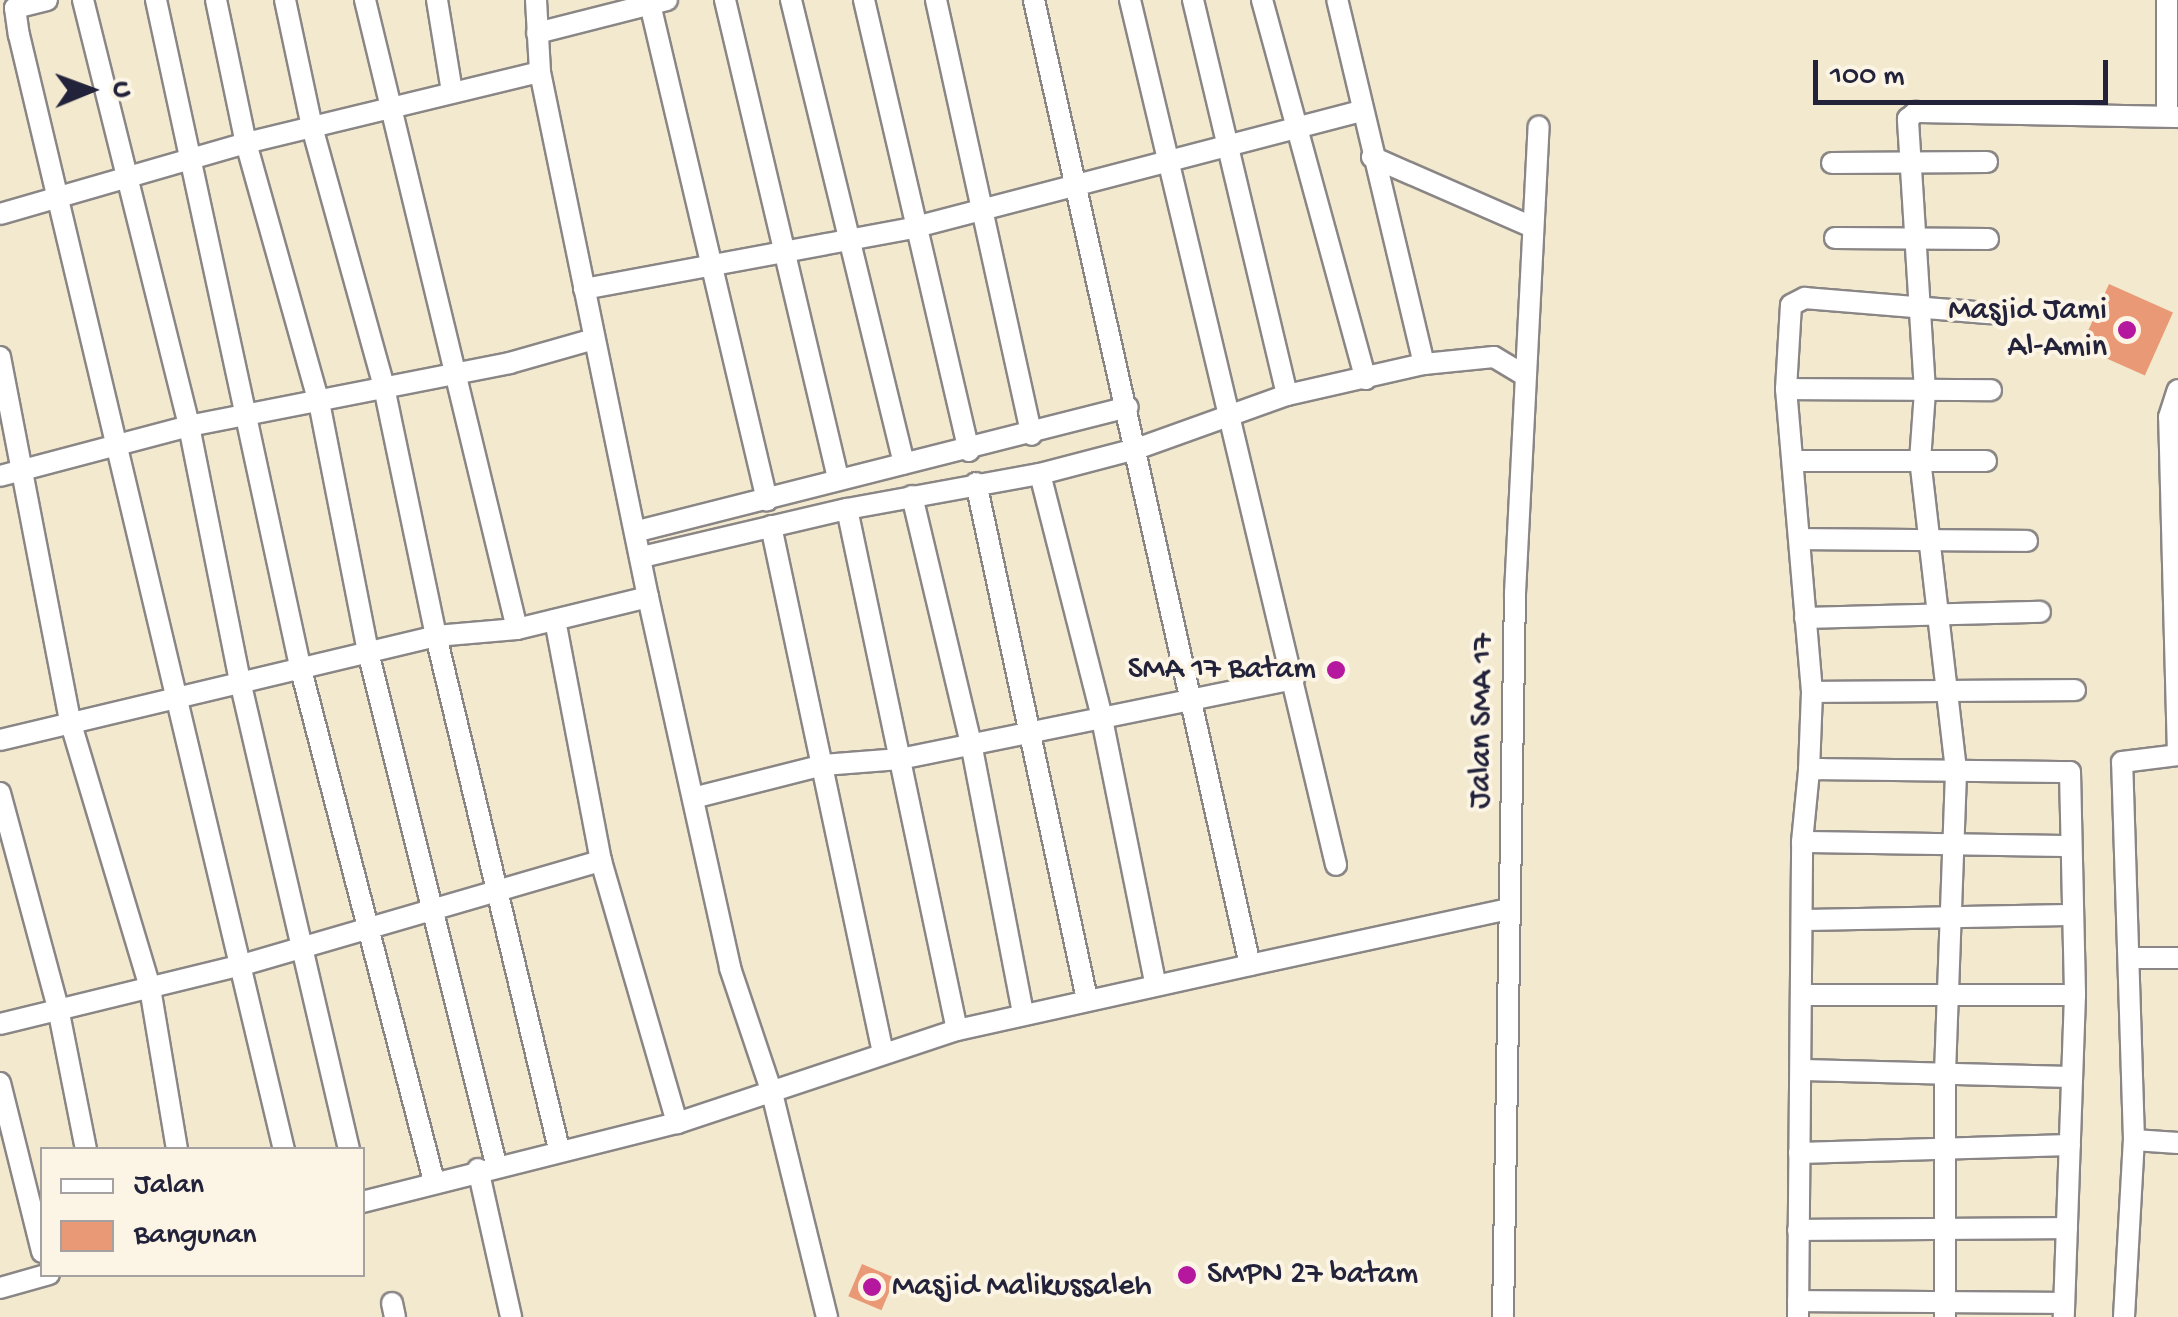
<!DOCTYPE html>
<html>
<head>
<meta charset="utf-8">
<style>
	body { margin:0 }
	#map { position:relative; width:2178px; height:1317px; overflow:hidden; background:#f2e9cf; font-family:"Gochi Hand",sans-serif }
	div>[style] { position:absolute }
	.building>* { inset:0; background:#ea9976; transform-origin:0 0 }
	.roads { filter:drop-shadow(2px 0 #8a8685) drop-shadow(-2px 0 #8a8685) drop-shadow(0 2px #8a8685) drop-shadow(0 -2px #8a8685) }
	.minor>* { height:20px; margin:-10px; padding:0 10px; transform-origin:10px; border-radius:10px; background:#fff }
	.dots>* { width:28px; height:28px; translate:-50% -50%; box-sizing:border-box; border:5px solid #fcf5e5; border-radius:50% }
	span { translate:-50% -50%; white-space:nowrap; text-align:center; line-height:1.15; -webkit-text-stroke:8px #fcf5e5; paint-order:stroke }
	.poi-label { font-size:32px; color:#22223b }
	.right { translate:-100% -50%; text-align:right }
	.left { translate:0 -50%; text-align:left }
	.street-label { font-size:32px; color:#22223b }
	.legend { position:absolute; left:40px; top:1147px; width:325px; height:130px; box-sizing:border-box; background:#fcf5e5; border:2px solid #a5a1a1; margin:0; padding:12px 18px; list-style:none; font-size:30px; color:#22223b }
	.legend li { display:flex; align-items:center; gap:20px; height:50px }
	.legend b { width:50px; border:2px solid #a5a1a1 }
	.north { position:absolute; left:40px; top:40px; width:100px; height:100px; -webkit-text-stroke:8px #fcf5e5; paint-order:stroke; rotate:89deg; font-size:28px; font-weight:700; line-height:40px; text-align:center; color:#22223b }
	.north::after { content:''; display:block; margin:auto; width:35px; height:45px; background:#22223b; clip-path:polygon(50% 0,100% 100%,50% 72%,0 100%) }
	.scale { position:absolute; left:1813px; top:60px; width:295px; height:45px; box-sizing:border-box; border:5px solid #22223b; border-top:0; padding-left:12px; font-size:30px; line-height:35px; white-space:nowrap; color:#22223b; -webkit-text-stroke:8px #fcf5e5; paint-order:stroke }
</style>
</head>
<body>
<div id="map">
	<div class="building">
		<div style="left:2109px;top:284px;width:70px;height:69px;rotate:24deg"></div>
		<div style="left:862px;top:1264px;width:36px;height:35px;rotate:23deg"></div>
	</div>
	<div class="roads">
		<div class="minor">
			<div style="left:47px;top:0;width:33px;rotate:166deg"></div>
			<div style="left:15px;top:8px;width:27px;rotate:82deg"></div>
			<div style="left:19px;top:35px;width:1146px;rotate:76.63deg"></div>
			<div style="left:83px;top:0;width:439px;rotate:76deg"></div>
			<div style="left:189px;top:426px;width:260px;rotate:78.7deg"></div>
			<div style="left:240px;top:681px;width:481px;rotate:76.9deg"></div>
			<div style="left:156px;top:0;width:681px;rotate:77.8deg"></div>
			<div style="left:300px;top:666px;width:532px;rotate:75.42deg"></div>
			<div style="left:216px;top:0;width:146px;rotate:78.2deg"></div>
			<div style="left:246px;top:143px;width:269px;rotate:74.3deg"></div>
			<div style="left:319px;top:402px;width:255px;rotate:78.9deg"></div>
			<div style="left:368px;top:652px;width:528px;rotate:75.96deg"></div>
			<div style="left:285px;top:0;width:130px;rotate:78deg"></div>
			<div style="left:312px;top:127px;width:270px;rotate:74.5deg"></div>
			<div style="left:384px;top:387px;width:254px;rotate:78.2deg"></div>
			<div style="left:436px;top:636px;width:528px;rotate:76.52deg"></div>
			<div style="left:365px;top:0;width:647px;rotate:76.41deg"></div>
			<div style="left:437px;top:0;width:93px;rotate:80.7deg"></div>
			<div style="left:536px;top:0;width:72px;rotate:86.8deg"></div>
			<div style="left:540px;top:72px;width:536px;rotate:78.38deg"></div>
			<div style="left:648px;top:597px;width:380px;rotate:77.5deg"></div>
			<div style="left:730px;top:968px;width:132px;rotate:71.4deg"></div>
			<div style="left:772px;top:1093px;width:231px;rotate:76.2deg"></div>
			<div style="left:725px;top:0;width:490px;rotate:76.7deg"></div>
			<div style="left:791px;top:0;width:477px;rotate:76.3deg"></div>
			<div style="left:864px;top:0;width:463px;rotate:76.9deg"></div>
			<div style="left:936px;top:0;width:445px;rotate:77.6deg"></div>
			<div style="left:1130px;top:0;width:889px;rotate:76.6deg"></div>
			<div style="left:1193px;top:0;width:406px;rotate:76.6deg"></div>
			<div style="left:1262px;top:0;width:393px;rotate:74.7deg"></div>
			<div style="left:650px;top:4px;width:510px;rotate:76.73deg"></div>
			<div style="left:537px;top:33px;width:134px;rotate:-14.2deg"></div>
			<div style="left:2167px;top:116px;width:116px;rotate:-90deg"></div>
			<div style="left:1372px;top:157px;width:172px;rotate:23.6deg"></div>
			<div style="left:1832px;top:163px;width:155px;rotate:-0.4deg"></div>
			<div style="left:0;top:214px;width:256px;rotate:-16.1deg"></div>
			<div style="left:246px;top:143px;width:302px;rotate:-13.6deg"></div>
			<div style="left:1835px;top:238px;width:153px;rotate:0.4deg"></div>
			<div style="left:584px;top:289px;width:334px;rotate:-10.5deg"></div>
			<div style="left:912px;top:228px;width:465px;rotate:-14.6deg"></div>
			<div style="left:0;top:357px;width:374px;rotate:79.1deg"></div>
			<div style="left:71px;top:724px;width:276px;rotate:73.3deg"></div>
			<div style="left:150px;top:988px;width:164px;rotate:80.5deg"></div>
			<div style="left:1424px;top:364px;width:70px;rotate:-5.7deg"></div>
			<div style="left:1494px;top:357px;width:35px;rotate:31deg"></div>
			<div style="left:1786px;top:389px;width:205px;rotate:0.3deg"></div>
			<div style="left:1794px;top:461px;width:192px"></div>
			<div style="left:1040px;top:474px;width:248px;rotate:75.7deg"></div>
			<div style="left:1101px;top:714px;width:273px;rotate:78.6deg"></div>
			<div style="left:0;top:476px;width:196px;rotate:-14.8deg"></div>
			<div style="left:189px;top:426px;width:327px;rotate:-11.1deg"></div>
			<div style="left:510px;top:363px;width:87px;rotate:-15.9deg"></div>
			<div style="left:976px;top:483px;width:528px;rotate:77.86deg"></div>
			<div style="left:912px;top:496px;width:254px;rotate:76.6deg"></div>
			<div style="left:971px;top:743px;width:275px;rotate:79.1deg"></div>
			<div style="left:847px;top:509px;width:532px;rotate:78.08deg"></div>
			<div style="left:771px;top:526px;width:539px;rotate:78deg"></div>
			<div style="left:638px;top:531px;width:505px;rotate:-14.2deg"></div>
			<div style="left:1802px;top:539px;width:225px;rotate:0.5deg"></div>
			<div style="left:642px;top:557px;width:211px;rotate:-13.2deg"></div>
			<div style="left:847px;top:509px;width:196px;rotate:-10.3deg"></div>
			<div style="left:1040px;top:474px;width:102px;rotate:-14.7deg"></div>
			<div style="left:1139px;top:448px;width:157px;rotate:-19.7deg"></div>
			<div style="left:1287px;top:395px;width:140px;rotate:-12.8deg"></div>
			<div style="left:1424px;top:364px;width:374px;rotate:-103.4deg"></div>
			<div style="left:1805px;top:618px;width:235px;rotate:-1.5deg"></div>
			<div style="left:555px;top:620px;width:245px;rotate:79.2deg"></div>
			<div style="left:601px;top:861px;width:273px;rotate:73.8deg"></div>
			<div style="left:1812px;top:692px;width:263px;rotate:-0.4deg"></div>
			<div style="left:0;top:740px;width:448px;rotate:-13.4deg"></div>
			<div style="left:436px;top:636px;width:81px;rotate:-4.9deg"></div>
			<div style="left:517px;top:629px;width:135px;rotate:-13.7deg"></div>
			<div style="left:2178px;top:755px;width:338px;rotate:-91.5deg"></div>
			<div style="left:2169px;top:417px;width:28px;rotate:-72deg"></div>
			<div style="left:1809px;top:770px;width:78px;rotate:-87.8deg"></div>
			<div style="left:1812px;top:692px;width:304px;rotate:-94.9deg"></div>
			<div style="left:1786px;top:389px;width:84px;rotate:-86.6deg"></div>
			<div style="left:1791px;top:305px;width:16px;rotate:-27deg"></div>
			<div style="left:1805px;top:298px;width:185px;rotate:4.7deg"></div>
			<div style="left:0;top:793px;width:223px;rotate:74.9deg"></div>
			<div style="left:58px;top:1008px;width:145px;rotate:78.8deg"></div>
			<div style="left:693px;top:798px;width:134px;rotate:-14.2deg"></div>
			<div style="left:823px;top:765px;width:77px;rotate:-4.5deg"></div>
			<div style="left:900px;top:759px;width:402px;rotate:-11.5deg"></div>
			<div style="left:1802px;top:842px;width:268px;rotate:0.9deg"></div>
			<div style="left:1803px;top:920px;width:268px;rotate:-1.1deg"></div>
			<div style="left:2130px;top:958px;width:48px"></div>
			<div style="left:1250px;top:965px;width:264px;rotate:-12.2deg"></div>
			<div style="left:1803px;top:995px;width:272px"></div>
			<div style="left:0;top:1024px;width:249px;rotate:-13.7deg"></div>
			<div style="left:242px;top:965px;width:374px;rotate:-16.2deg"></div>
			<div style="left:1804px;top:1070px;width:266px;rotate:1.5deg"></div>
			<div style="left:0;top:1083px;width:174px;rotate:76deg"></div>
			<div style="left:2134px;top:1140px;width:44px;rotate:3.9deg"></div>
			<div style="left:1799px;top:1153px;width:271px;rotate:-1.7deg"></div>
			<div style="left:478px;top:1169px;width:152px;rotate:77.4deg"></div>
			<div style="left:362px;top:1202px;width:325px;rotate:-14.1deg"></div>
			<div style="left:677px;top:1123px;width:295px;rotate:-18.4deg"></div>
			<div style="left:957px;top:1030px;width:300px;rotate:-12.5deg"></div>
			<div style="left:1250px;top:965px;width:989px;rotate:-102.62deg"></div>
			<div style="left:1798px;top:1230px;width:269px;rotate:-0.4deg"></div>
			<div style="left:0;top:1288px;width:51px;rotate:-15.9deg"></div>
			<div style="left:1798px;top:1301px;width:266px;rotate:0.4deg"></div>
			<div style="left:392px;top:1303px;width:14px;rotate:78deg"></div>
			<div style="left:1503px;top:1317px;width:724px;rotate:-89.05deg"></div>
			<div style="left:1515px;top:593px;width:467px;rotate:-87.1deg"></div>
			<div style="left:1798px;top:1317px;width:475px;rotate:-89.5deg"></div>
			<div style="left:1802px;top:842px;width:72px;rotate:-84.4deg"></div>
			<div style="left:1809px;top:770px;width:12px;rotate:-5deg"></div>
			<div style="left:1821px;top:769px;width:249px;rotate:0.7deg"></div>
			<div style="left:2070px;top:772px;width:223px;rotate:88.7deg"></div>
			<div style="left:2075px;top:995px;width:322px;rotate:92deg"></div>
			<div style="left:1945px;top:1317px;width:244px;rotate:-90deg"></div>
			<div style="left:1945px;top:1073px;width:303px;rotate:-87.9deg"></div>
			<div style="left:1956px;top:770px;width:311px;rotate:-96.6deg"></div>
			<div style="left:1920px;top:461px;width:70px;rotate:-85.9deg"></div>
			<div style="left:1925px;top:391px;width:273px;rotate:-93.6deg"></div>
			<div style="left:1908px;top:119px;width:11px;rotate:-41deg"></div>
			<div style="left:1916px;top:112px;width:262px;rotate:1.1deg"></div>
			<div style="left:2124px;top:1317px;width:177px;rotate:-86.8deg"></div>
			<div style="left:2134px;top:1140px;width:378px;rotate:-91.8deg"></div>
			<div style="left:2122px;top:762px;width:56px;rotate:-7.1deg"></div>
		</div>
	</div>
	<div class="dots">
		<div style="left:2127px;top:330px;background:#b5179e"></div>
		<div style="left:1336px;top:670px;background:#b5179e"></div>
		<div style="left:1187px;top:1275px;background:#b5179e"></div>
		<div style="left:872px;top:1287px;background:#b5179e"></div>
	</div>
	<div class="poi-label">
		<span class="right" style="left:2107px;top:330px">Masjid Jami<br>Al-Amin</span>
		<span class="right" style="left:1316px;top:670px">SMA 17 Batam</span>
		<span class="left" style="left:1207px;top:1275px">SMPN 27 batam</span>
		<span class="left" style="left:892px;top:1287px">Masjid Malikussaleh</span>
	</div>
	<div class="street-label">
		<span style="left:1483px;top:721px;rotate:-89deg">Jalan SMA 17</span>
	</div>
	<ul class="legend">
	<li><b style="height:12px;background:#fff"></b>Jalan</li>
	<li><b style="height:28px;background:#ea9976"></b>Bangunan</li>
	</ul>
	<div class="north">U</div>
	<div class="scale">100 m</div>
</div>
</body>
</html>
